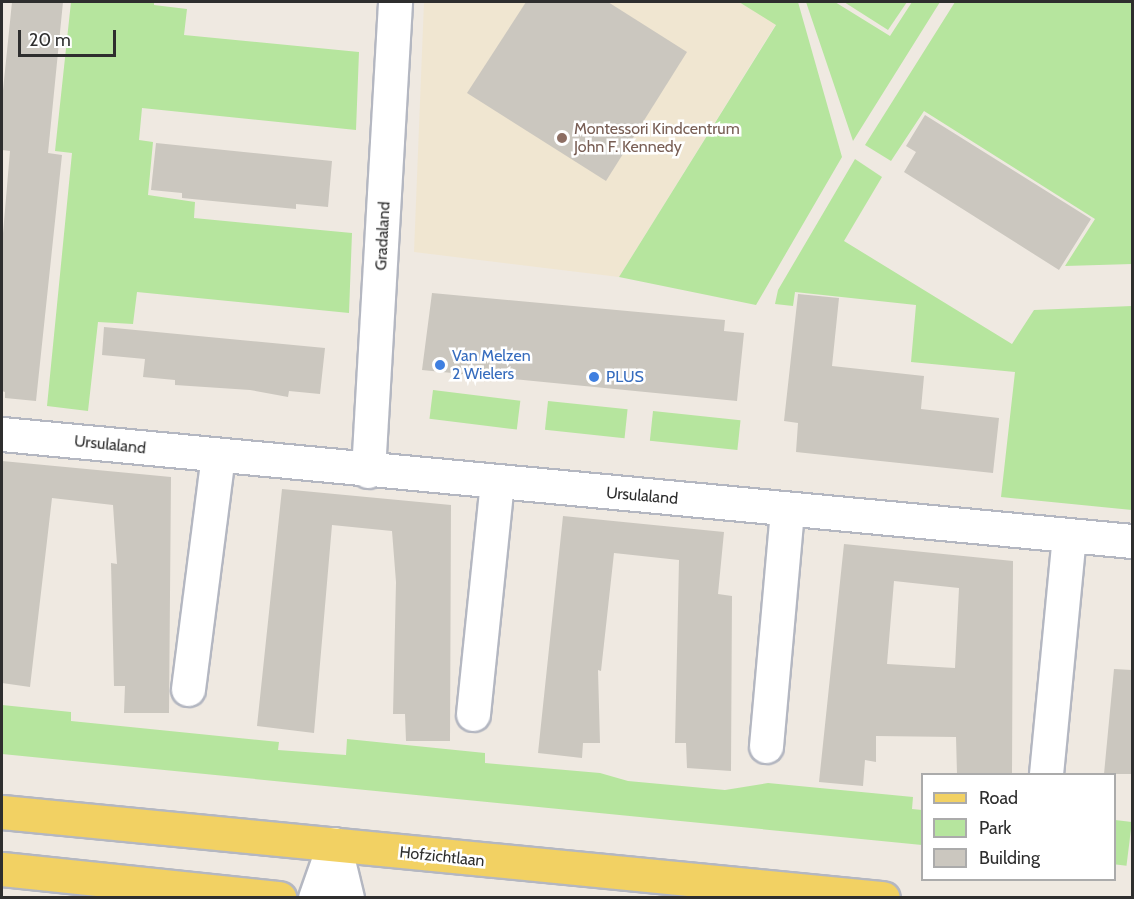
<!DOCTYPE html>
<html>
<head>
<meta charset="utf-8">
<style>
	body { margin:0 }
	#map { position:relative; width:1134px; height:899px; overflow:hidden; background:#efe9e1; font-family:Cabin,sans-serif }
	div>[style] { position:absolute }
	.education>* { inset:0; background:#f0e6d1 }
	.green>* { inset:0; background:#b6e59e; transform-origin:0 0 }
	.building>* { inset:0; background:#cbc7bf }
	.roads { filter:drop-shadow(2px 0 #b4b7c1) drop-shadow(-2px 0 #b4b7c1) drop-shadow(0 2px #b4b7c1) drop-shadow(0 -2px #b4b7c1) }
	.minor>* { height:33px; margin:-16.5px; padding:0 16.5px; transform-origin:16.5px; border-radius:16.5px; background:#fff }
	.major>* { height:33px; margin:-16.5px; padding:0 16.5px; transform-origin:16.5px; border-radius:16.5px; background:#f2d163 }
	.dots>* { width:16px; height:16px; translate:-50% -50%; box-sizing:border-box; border:3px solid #fff; border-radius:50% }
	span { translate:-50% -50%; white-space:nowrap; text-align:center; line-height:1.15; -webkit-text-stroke:5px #fff; paint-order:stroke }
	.education-label { font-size:16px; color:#785e54 }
	.left { translate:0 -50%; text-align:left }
	.street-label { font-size:16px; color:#2e2e2e }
	.shop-label { font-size:16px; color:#366cbe }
	.frame { position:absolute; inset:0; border:3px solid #2e2e2e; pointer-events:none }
	.legend { position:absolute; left:921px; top:773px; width:195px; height:108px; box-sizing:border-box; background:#fff; border:2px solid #ababab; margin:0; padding:8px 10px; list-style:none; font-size:18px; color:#2e2e2e }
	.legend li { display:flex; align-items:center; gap:12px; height:30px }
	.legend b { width:30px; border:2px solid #ababab }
	.scale { position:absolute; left:18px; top:30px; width:98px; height:27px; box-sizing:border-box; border:3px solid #2e2e2e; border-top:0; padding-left:8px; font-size:18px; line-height:21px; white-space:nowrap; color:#2e2e2e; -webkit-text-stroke:4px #fff; paint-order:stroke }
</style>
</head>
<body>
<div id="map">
	<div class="education">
		<div style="clip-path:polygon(424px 2px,739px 2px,776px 24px,619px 277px,414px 252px)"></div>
	</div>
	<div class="green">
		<div style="clip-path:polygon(71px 2px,154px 2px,154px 5px,187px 9px,184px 35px,359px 52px,356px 130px,142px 108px,139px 140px,153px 142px,148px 195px,195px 202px,194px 218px,352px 233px,349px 313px,137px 292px,133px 324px,98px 322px,88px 411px,47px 406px,72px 153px,55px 151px)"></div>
		<div style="clip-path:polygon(739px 2px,798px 2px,842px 157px,756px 305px,619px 277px,776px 25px)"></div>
		<div style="clip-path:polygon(806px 2px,835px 2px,890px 36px,912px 2px,940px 2px,853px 141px)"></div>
		<div style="clip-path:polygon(844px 2px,907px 2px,888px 30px)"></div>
		<div style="clip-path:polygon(955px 2px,1132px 2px,1132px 264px,1065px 266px,1095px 219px,924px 111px,891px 161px,865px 145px)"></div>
		<div style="clip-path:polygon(855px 159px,882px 177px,844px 241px,1012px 344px,1034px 310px,1132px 306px,1132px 510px,1001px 497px,1015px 372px,911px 362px,916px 305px,795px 292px,793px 306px,775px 304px,778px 290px)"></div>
		<div style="left:433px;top:390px;width:88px;height:29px;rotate:7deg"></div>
		<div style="left:548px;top:401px;width:80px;height:29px;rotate:6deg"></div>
		<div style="left:653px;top:411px;width:88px;height:30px;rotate:6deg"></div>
		<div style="clip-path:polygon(2px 705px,71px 712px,71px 721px,279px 742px,278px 750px,346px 755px,347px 739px,485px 753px,485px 763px,600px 773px,628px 781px,725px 790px,768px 783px,913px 797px,912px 809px,922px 810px,922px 845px,2px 754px)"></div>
		<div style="left:1115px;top:820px;width:17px;height:44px;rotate:7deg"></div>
	</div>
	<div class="building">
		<div style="clip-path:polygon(12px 2px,63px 2px,48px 153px,62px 155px,36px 401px,5px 398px,5px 392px,2px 391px,2px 245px,10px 151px,2px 150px,2px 100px)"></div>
		<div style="clip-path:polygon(526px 2px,608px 2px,687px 52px,606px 181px,467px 93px)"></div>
		<div style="clip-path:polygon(925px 115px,1091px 219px,1059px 270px,904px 172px,916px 152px,906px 146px)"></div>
		<div style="clip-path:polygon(156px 143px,332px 161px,328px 207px,296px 204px,296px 209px,182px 198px,182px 193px,151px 190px)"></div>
		<div style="clip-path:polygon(432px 293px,725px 320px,724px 331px,744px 333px,737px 401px,422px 370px)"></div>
		<div style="clip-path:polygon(798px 294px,839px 298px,832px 366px,924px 376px,921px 409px,999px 418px,993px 473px,796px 452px,798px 423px,784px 421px)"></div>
		<div style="clip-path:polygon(104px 327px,325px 348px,320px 394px,289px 391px,288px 397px,250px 390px,175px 385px,175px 380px,143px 377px,145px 359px,102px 355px)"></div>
		<div style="clip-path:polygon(2px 461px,171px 477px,169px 713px,124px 713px,125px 686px,114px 686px,111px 563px,117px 564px,113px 505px,52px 498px,30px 687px,2px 683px)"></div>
		<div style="clip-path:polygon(282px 489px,451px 505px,450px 741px,406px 741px,405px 714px,393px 714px,396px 582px,392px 531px,332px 525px,314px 733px,257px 726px)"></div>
		<div style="clip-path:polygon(563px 516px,724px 532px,718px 594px,732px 596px,731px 771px,687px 768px,686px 743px,675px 743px,679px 560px,614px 553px,601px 671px,598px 670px,600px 743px,583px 743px,582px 758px,538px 753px)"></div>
		<div style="clip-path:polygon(evenodd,844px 544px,1013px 561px,1012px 774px,957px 774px,956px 737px,876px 736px,876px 762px,865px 760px,863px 786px,819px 782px,844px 544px,894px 581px,959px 588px,955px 668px,887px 664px,894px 581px)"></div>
		<div style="clip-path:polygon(1114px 669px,1132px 670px,1132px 774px,1104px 774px)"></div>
	</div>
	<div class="roads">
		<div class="minor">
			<div style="left:2px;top:434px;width:1135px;rotate:5.41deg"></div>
			<div style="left:368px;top:471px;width:470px;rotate:-86.7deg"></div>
			<div style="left:188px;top:689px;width:236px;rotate:-82.7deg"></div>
			<div style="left:473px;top:714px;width:232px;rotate:-84.1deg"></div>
			<div style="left:766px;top:746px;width:238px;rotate:-84.9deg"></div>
			<div style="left:1046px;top:774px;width:239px;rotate:-84.5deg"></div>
			<div style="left:334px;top:844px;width:56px;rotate:76.5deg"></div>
			<div style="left:315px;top:898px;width:57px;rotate:-70.6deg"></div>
		</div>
		<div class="major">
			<div style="left:2px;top:812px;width:885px;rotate:5.58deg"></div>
			<div style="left:2px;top:869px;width:279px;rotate:6deg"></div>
		</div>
	</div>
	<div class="dots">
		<div style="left:562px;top:138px;background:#8d6e63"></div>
		<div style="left:440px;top:365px;background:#3f7fe0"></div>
		<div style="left:594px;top:377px;background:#3f7fe0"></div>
	</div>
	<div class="education-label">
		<span class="left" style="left:574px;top:138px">Montessori Kindcentrum<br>John F. Kennedy</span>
	</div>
	<div class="street-label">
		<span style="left:383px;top:236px;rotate:-87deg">Gradaland</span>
		<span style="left:110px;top:445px;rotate:6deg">Ursulaland</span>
		<span style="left:642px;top:496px;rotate:5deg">Ursulaland</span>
		<span style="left:442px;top:857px;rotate:6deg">Hofzichtlaan</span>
	</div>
	<div class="shop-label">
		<span class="left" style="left:452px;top:365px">Van Melzen<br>2 Wielers</span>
		<span class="left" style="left:606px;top:377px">PLUS</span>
	</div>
	<div class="frame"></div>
	<ul class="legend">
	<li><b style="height:8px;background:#f2d163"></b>Road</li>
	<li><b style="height:16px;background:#b6e59e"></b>Park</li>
	<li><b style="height:16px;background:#cbc7bf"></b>Building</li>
	</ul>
	<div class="scale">20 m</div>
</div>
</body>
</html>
